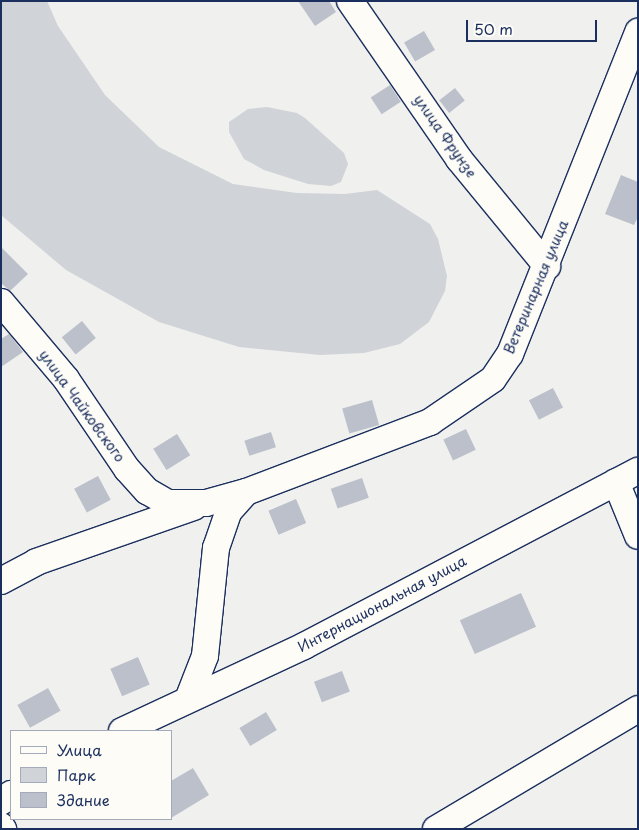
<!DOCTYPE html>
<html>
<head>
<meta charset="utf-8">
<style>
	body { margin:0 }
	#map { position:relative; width:639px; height:830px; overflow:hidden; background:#f0f0ee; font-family:"Playpen Sans",sans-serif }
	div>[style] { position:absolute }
	.green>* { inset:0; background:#d0d3d8 }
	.building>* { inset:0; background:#bbc0ca; transform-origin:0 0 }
	.roads { filter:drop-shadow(1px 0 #1b2f5e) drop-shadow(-1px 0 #1b2f5e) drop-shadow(0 1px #1b2f5e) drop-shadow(0 -1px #1b2f5e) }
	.minor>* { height:26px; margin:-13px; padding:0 13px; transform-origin:13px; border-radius:13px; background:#fdfcf7 }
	span { translate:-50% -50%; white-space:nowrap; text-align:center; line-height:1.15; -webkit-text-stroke:4px #fdfcf7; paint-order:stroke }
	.street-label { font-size:14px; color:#1b2f5e }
	.frame { position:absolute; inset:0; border:2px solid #1b2f5e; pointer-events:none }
	.legend { position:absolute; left:10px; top:730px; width:162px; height:90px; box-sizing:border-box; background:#fdfcf7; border:1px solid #a3aaba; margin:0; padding:6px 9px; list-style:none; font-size:15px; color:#1b2f5e }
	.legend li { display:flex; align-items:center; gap:10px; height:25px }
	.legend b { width:25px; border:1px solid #a3aaba }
	.scale { position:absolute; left:466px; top:20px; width:131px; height:22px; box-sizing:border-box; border:2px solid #1b2f5e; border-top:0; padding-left:6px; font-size:15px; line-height:18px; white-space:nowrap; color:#1b2f5e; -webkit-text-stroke:4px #fdfcf7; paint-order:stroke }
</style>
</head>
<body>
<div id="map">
	<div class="green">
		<div style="clip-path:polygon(1px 1px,47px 1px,58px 26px,105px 95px,159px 147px,233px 184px,297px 193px,345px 194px,377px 190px,430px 224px,438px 239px,447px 276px,445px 291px,429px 322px,400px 344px,364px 353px,320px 355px,239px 347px,159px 322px,66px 270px,1px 215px)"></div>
		<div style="clip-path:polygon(267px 107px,297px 113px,305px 118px,344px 153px,348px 164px,341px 182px,331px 186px,308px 184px,264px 170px,244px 159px,229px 132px,229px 122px,248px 109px)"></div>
	</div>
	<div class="building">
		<div style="clip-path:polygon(298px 1px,329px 1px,336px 12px,315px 26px)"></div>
		<div style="left:424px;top:31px;width:22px;height:23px;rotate:60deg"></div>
		<div style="left:390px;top:85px;width:20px;height:23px;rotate:57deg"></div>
		<div style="left:455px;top:88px;width:16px;height:20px;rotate:52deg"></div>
		<div style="clip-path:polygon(621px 175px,638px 182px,638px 217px,634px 225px,605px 214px)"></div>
		<div style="clip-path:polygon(1px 247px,28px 274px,10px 291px,1px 283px)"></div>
		<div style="left:82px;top:321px;width:22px;height:26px;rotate:51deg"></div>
		<div style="clip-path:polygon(9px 334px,23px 352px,1px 367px,1px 339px)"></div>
		<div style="left:553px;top:388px;width:22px;height:27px;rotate:63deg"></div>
		<div style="left:372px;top:400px;width:26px;height:31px;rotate:74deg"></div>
		<div style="left:466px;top:429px;width:23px;height:25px;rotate:65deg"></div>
		<div style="left:271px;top:432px;width:16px;height:28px;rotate:72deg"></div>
		<div style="left:177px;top:434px;width:25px;height:28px;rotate:58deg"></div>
		<div style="left:98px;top:476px;width:27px;height:27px;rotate:62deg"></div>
		<div style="left:362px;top:478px;width:21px;height:33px;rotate:71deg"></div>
		<div style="left:296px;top:499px;width:26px;height:30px;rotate:67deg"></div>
		<div style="left:521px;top:593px;width:37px;height:67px;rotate:66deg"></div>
		<div style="left:138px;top:657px;width:30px;height:30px;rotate:67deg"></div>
		<div style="left:342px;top:671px;width:22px;height:30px;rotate:69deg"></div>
		<div style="left:48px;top:688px;width:26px;height:35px;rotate:61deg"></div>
		<div style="left:266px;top:712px;width:21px;height:31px;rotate:59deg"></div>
		<div style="clip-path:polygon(193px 768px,209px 795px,171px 818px,171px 781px)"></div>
	</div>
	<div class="roads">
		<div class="minor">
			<div style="left:350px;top:1px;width:192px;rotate:55.4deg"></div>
			<div style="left:459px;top:159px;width:139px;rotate:50.6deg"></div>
			<div style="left:1px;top:302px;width:101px;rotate:49.8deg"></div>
			<div style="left:66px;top:379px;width:109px;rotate:55.9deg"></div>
			<div style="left:127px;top:469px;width:30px;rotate:48deg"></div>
			<div style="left:147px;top:491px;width:24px;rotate:30deg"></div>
			<div style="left:168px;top:503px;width:38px"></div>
			<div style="left:206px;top:503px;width:41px;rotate:-15.4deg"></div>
			<div style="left:246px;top:492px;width:197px;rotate:-20.8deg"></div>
			<div style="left:430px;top:422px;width:76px;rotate:-34.3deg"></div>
			<div style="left:493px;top:379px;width:30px;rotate:-56deg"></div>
			<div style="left:510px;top:354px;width:347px;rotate:-68.3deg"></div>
			<div style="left:616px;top:482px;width:58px;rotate:67.8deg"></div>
			<div style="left:1px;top:581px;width:40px;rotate:-28deg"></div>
			<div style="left:36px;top:562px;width:167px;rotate:-19.2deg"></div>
			<div style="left:189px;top:697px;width:44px;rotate:-68.7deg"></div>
			<div style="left:205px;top:656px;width:109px;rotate:-84.2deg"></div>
			<div style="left:216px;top:548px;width:39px;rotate:-71deg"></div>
			<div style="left:229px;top:511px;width:25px;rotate:-48deg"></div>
			<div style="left:122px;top:731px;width:201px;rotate:-25deg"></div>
			<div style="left:304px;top:646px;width:377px;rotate:-27.7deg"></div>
			<div style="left:1px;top:802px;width:13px;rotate:-39deg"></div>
			<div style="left:1px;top:826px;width:4px;rotate:56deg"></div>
			<div style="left:436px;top:829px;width:235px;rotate:-30.7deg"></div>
		</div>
	</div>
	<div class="street-label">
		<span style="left:445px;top:136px;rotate:55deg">улица Фрунзе</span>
		<span style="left:536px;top:287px;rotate:-67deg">Ветеринарная улица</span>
		<span style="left:82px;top:406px;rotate:54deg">улица Чайковского</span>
		<span style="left:382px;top:604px;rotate:-28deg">Интернациональная улица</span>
	</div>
	<div class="frame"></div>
	<ul class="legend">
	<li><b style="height:6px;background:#fdfcf7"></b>Улица</li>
	<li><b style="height:14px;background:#d0d3d8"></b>Парк</li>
	<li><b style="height:14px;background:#bbc0ca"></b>Здание</li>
	</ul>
	<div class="scale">50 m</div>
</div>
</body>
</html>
